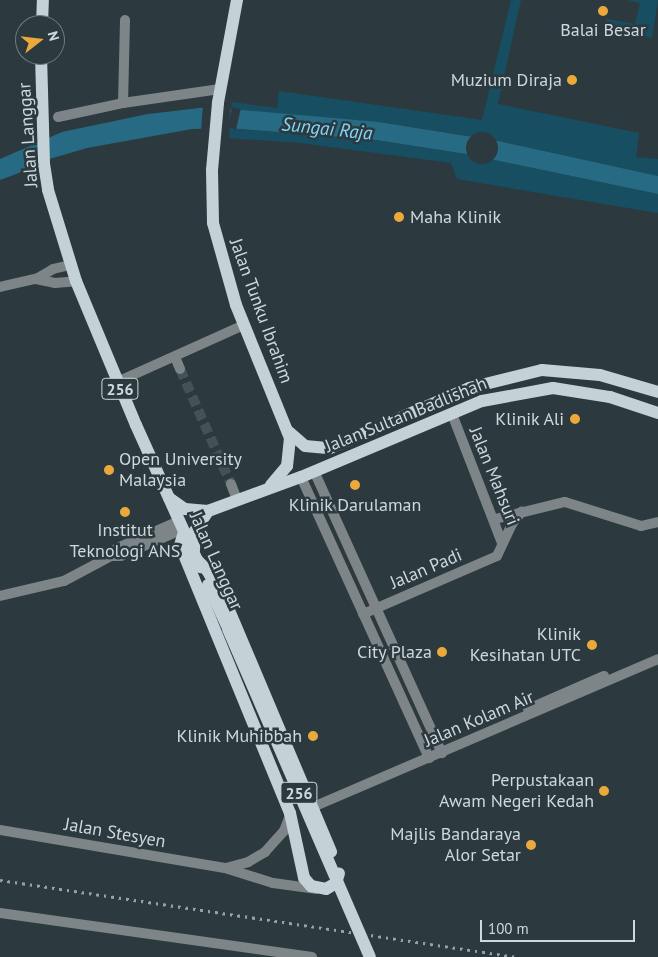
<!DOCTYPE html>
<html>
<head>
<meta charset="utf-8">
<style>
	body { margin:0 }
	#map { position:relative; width:658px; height:957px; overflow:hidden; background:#2c3a40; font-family:"PT Sans",sans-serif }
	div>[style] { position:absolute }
	.green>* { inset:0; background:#174e61 }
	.water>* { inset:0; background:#266b83 }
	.pier>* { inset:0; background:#2c3a40; transform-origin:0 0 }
	.round { border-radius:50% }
	.minor-tunnel>* { height:10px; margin-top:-5px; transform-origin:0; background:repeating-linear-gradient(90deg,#445257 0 10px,transparent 0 15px) }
	.minor>* { height:10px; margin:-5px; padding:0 5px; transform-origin:5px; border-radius:5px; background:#7e8588 }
	.major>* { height:12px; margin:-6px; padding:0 6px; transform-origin:6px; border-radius:6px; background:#c4d2d8 }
	.rail>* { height:3px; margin-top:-1.5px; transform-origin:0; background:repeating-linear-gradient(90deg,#98a2a6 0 2.5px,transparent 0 7.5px) }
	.major-bridge>* { height:12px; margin:-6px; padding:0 6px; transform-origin:6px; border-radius:6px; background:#c4d2d8 }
	.dots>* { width:14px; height:14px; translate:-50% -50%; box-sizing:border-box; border:2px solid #2c3a40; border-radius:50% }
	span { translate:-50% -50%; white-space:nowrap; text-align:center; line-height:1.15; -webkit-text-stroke:5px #2c3a40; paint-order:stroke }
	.shield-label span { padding:1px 4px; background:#2c3a40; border:1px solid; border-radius:4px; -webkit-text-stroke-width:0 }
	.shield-label { font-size:16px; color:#cfd8db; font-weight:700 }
	.poi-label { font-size:18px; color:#cfd8db }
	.right { translate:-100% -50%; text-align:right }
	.left { translate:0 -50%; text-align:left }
	.street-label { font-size:18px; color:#cfd8db }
	.water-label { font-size:19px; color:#80d7f8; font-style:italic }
	.north { position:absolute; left:15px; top:15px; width:50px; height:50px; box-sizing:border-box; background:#2c3a40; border:1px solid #6d797e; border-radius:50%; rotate:74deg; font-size:14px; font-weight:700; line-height:20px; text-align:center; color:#cfd8db }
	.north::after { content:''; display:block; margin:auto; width:18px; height:22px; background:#eca93b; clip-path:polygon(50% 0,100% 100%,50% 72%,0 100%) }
	.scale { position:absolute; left:480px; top:920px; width:155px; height:22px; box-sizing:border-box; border:2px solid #cfd8db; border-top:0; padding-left:6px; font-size:15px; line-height:18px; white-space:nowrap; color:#cfd8db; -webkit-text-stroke:4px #2c3a40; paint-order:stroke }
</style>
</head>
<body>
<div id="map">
	<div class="green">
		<div style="clip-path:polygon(evenodd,511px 0,521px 0,498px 104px,639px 133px,636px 157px,658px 159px,658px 176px,499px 142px,495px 160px,658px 194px,658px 213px,457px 179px,451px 163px,300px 143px,229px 138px,232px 102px,277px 108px,279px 91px,482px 120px,511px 0,379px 122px,469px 136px,465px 154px,375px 140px,239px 129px,379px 122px)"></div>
		<div style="clip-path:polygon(627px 0,658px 0,652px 38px,605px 28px,607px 19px,635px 24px,640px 3px)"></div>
	</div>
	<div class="water">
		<div style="clip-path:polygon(208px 107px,379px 122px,498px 141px,658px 176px,658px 194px,466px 154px,376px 140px,229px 128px,192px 129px,87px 148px,29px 165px,19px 173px,0 180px,0 159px,62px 132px,148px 114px)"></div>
	</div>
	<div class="pier">
		<div style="clip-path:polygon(203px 104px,231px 105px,228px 131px,201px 131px)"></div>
		<div style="left:232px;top:107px;width:9px;height:21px;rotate:13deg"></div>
		<div class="round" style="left:466px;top:132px;width:32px;height:32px"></div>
	</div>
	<div class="minor-tunnel">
		<div style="left:180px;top:369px;width:126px;rotate:66.1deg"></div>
	</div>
	<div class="minor">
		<div style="left:123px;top:103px;width:83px;rotate:-88.6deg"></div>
		<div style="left:58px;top:117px;width:66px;rotate:-12.2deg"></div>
		<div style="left:123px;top:103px;width:98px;rotate:-8.2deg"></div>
		<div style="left:36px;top:279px;width:19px;rotate:12deg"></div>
		<div style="left:55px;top:283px;width:21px;rotate:-5deg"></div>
		<div style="left:0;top:287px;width:37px;rotate:-13deg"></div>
		<div style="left:36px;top:279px;width:20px;rotate:-30deg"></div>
		<div style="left:53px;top:269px;width:18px;rotate:-13deg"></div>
		<div style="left:175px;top:357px;width:13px;rotate:67deg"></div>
		<div style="left:117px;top:382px;width:139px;rotate:-24.2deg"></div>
		<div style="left:452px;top:414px;width:138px;rotate:68.8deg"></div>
		<div style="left:314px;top:471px;width:310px;rotate:65.6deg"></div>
		<div style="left:301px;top:477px;width:309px;rotate:65.5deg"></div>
		<div style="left:231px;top:484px;width:17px;rotate:69deg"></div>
		<div style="left:495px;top:519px;width:72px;rotate:-13.7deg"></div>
		<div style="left:565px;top:502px;width:80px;rotate:17.5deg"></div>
		<div style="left:641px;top:526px;width:17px;rotate:-13deg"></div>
		<div style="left:111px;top:556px;width:10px"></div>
		<div style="left:121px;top:556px;width:68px;rotate:-23.5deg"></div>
		<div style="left:0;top:596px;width:66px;rotate:-13.2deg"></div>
		<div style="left:64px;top:581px;width:53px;rotate:-28deg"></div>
		<div style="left:111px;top:556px;width:10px;rotate:-53deg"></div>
		<div style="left:117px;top:548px;width:68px;rotate:-23.5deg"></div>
		<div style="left:363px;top:614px;width:146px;rotate:-23.4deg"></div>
		<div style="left:497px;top:556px;width:35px;rotate:-65deg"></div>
		<div style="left:512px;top:524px;width:16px;rotate:-52deg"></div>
		<div style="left:528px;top:709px;width:83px;rotate:-23.5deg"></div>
		<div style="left:313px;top:807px;width:375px;rotate:-23.2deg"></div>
		<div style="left:0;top:830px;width:228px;rotate:9.6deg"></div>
		<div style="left:225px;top:868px;width:50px;rotate:17.4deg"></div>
		<div style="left:273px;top:883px;width:43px;rotate:7.9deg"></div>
		<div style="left:226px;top:868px;width:23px;rotate:-15deg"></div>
		<div style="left:248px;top:862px;width:20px;rotate:-30deg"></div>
		<div style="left:265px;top:852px;width:28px;rotate:-48deg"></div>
		<div style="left:284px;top:831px;width:17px;rotate:-69deg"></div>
		<div style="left:0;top:913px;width:315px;rotate:8deg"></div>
	</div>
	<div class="major">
		<div style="left:237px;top:0;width:105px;rotate:100.5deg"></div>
		<div style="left:218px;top:103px;width:67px;rotate:95.1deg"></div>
		<div style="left:212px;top:170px;width:53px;rotate:88.9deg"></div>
		<div style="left:213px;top:223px;width:85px;rotate:74.3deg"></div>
		<div style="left:236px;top:305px;width:144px;rotate:67.9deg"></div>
		<div style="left:290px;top:438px;width:28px;rotate:96deg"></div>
		<div style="left:287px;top:466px;width:25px;rotate:130deg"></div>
		<div style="left:42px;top:25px;width:25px;rotate:-88deg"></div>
		<div style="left:41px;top:55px;width:109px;rotate:88.4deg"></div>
		<div style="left:44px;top:164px;width:26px;rotate:81deg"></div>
		<div style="left:48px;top:190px;width:95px;rotate:72.9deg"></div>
		<div style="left:76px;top:281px;width:156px;rotate:67.4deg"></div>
		<div style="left:136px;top:425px;width:156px;rotate:65.7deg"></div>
		<div style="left:289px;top:432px;width:21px;rotate:41deg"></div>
		<div style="left:305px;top:446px;width:25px;rotate:5deg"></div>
		<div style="left:330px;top:448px;width:151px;rotate:-23.3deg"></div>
		<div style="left:469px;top:388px;width:75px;rotate:-13.9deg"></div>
		<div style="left:542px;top:370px;width:58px;rotate:4.9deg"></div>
		<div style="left:600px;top:375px;width:60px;rotate:16.3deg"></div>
		<div style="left:169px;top:498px;width:19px;rotate:35deg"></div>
		<div style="left:185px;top:509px;width:23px;rotate:5deg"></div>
		<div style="left:184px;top:532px;width:14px;rotate:107deg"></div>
		<div style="left:180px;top:545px;width:290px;rotate:67.7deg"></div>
		<div style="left:290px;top:813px;width:66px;rotate:77.8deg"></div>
		<div style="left:304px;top:878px;width:11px;rotate:49deg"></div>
		<div style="left:311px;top:886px;width:15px;rotate:11deg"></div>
		<div style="left:326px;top:889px;width:12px;rotate:-31deg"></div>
		<div style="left:336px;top:883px;width:10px;rotate:-73deg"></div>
		<div style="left:194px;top:550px;width:19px;rotate:-87deg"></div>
		<div style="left:195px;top:531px;width:24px;rotate:-57deg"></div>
		<div style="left:208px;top:511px;width:99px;rotate:-20.1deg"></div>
		<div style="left:301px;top:477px;width:196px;rotate:-22.8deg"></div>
		<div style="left:482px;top:401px;width:72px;rotate:-10.4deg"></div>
		<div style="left:553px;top:388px;width:58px;rotate:9deg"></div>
		<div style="left:610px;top:397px;width:51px;rotate:18.4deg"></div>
		<div style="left:197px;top:560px;width:14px;rotate:45deg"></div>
		<div style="left:207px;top:570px;width:38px;rotate:60deg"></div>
		<div style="left:226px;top:603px;width:270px;rotate:67.1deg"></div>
		<div style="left:208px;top:585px;width:45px;rotate:65.1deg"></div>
	</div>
	<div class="rail">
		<div style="left:0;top:880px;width:523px;rotate:8.47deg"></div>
	</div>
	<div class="major-bridge">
		<div style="left:228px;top:629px;width:357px;rotate:66.6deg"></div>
	</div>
	<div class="dots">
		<div style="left:603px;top:11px;background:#eca93b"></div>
		<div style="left:572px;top:80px;background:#eca93b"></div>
		<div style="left:399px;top:217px;background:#eca93b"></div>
		<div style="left:575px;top:419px;background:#eca93b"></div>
		<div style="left:109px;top:470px;background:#eca93b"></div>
		<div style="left:355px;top:485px;background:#eca93b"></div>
		<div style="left:125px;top:512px;background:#eca93b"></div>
		<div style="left:592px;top:645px;background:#eca93b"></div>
		<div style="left:442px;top:652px;background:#eca93b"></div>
		<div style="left:313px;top:736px;background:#eca93b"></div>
		<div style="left:604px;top:791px;background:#eca93b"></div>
		<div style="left:531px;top:845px;background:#eca93b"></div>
	</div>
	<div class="shield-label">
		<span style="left:120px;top:389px">256</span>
		<span style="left:299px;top:793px">256</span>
	</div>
	<div class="poi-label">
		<span style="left:603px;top:30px">Balai Besar</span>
		<span class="right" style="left:562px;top:80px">Muzium Diraja</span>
		<span class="left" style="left:410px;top:217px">Maha Klinik</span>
		<span class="right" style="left:564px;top:419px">Klinik Ali</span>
		<span class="left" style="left:119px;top:470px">Open University<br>Malaysia</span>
		<span style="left:355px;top:505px">Klinik Darulaman</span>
		<span style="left:125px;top:541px">Institut<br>Teknologi ANS</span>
		<span class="right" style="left:581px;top:645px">Klinik<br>Kesihatan UTC</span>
		<span class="right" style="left:432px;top:652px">City Plaza</span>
		<span class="right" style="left:302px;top:736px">Klinik Muhibbah</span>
		<span class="right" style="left:594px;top:791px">Perpustakaan<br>Awam Negeri Kedah</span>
		<span class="right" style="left:521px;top:845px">Majlis Bandaraya<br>Alor Setar</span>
	</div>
	<div class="street-label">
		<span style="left:28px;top:135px;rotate:-94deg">Jalan Langgar</span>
		<span style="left:261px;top:311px;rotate:70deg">Jalan Tunku Ibrahim</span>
		<span style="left:406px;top:415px;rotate:-22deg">Jalan Sultan Badlishah</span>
		<span style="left:494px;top:476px;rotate:68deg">Jalan Mahsuri</span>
		<span style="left:216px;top:561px;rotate:66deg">Jalan Langgar</span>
		<span style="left:426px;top:569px;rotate:-23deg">Jalan Padi</span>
		<span style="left:479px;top:719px;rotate:-23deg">Jalan Kolam Air</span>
		<span style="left:115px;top:833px;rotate:10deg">Jalan Stesyen</span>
	</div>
	<div class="water-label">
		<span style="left:327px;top:129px;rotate:6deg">Sungai Raja</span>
	</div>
	<div class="north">N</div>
	<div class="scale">100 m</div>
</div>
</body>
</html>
